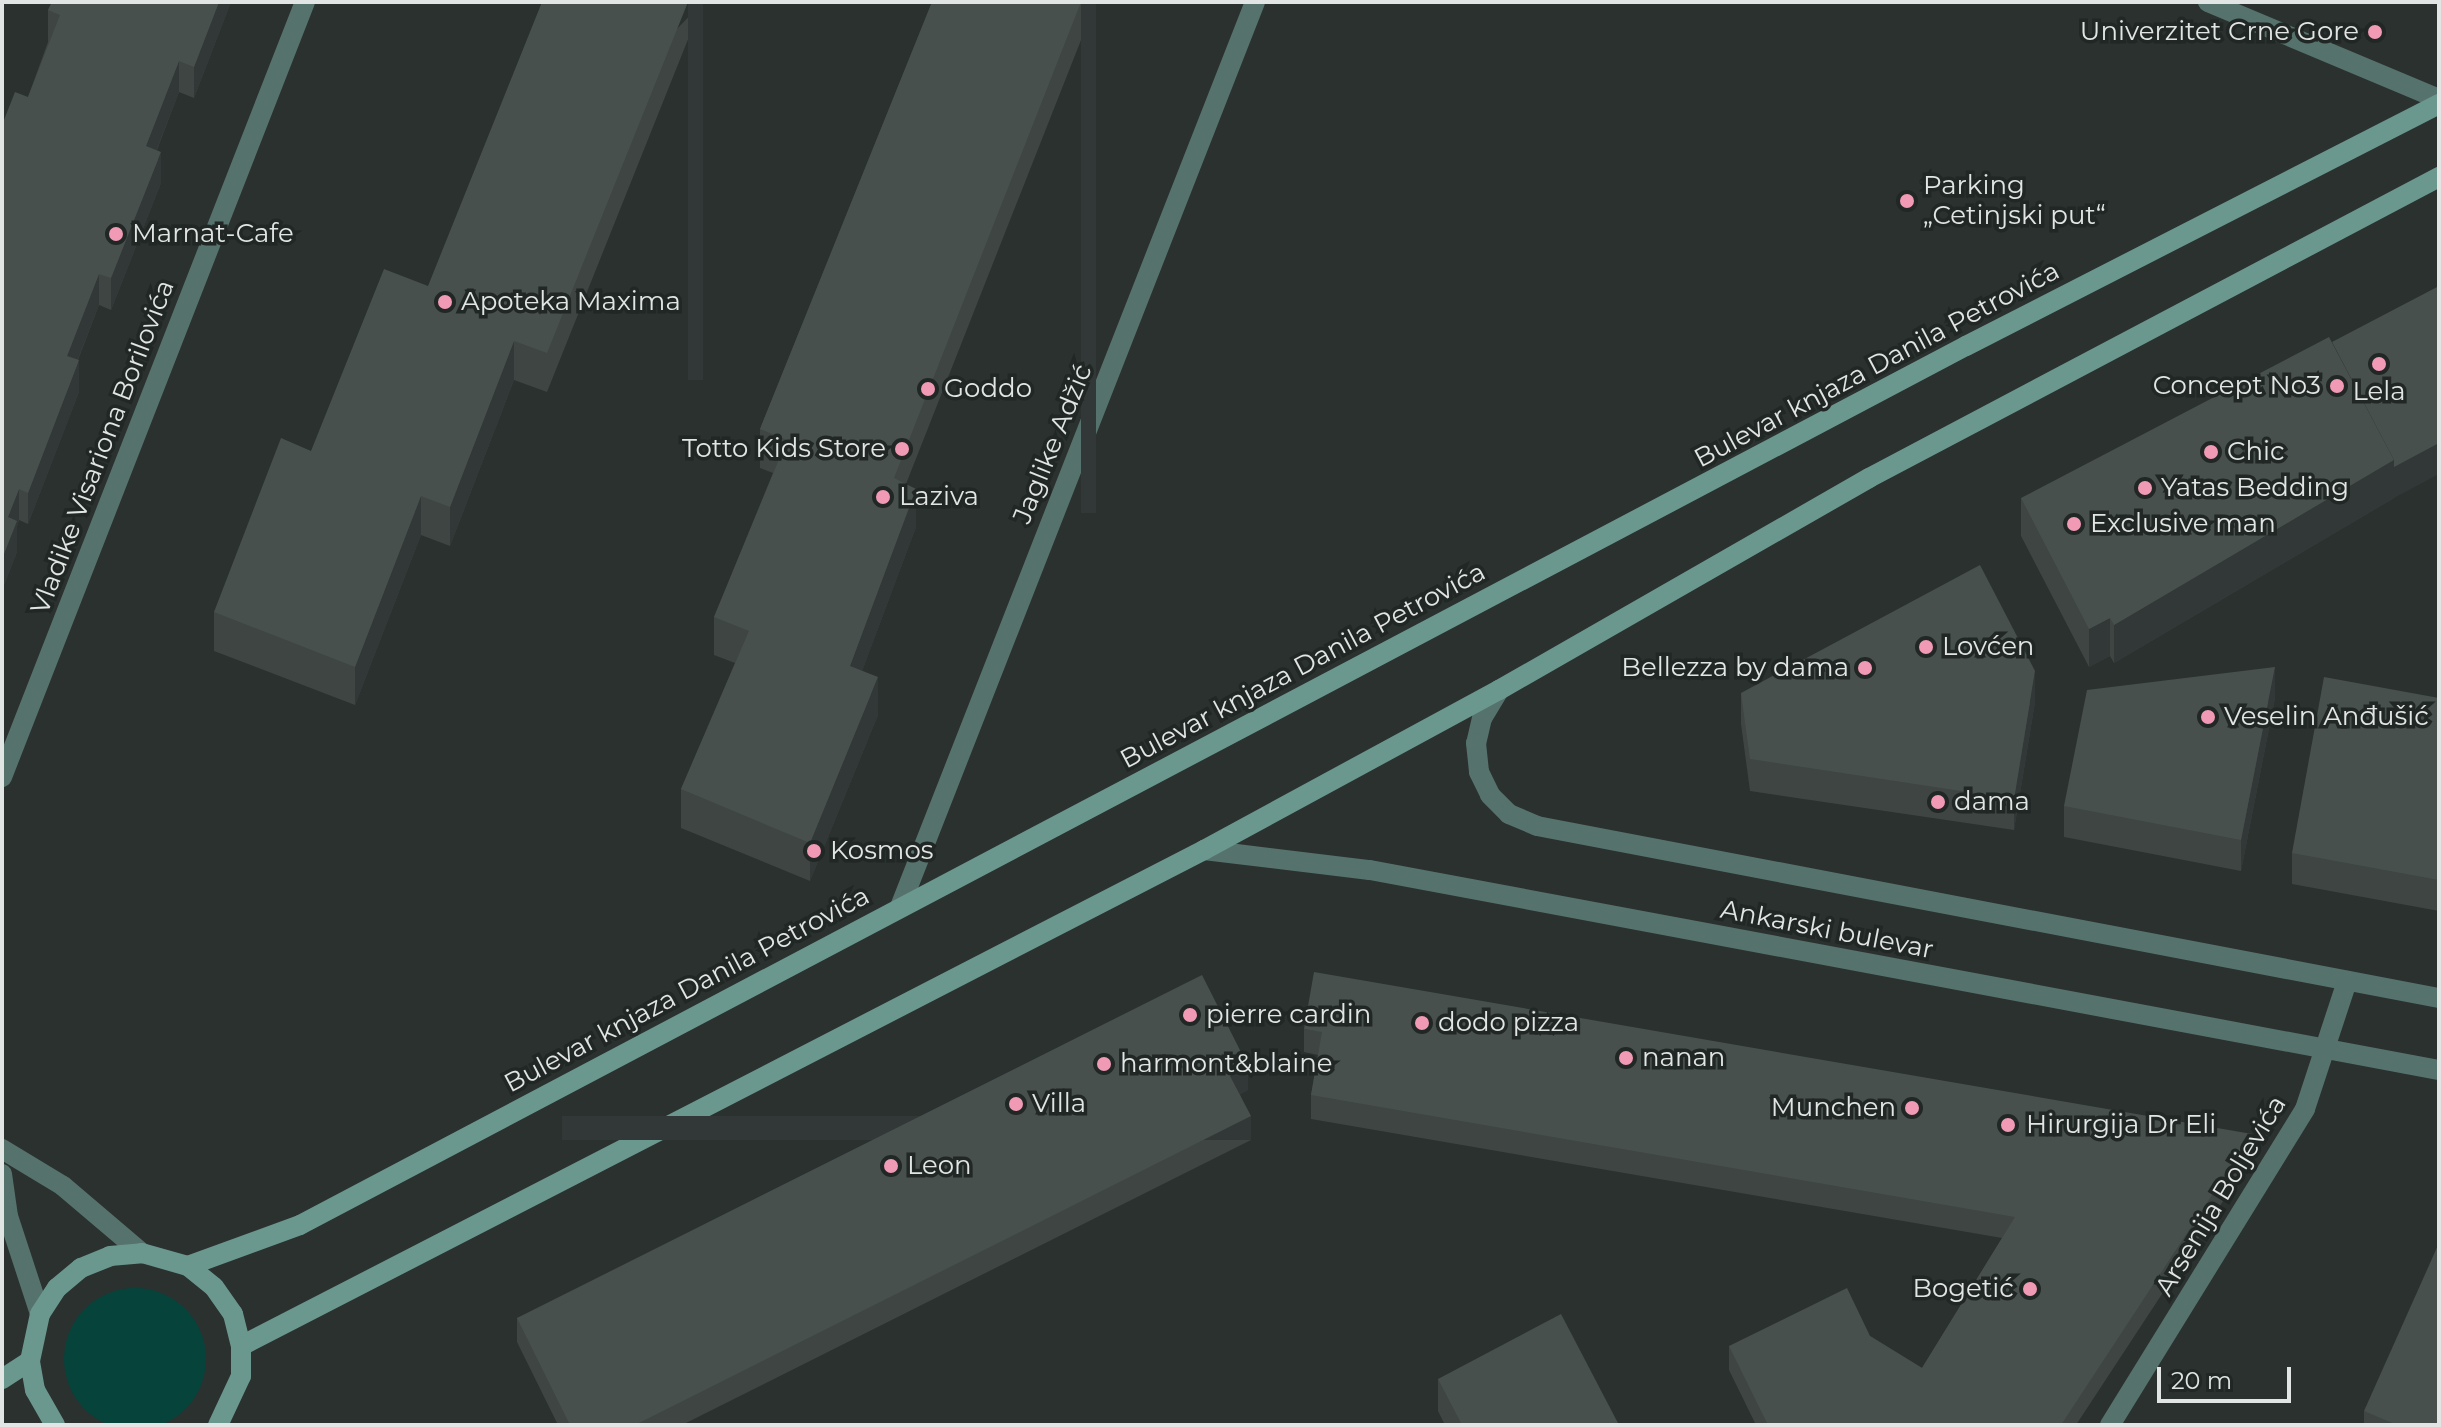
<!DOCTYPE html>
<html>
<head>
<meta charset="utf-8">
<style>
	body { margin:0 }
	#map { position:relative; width:2441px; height:1427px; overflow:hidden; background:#2a312f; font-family:Montserrat,sans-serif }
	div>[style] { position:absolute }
	.green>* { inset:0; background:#06443b }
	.round { border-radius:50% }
	.street>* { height:20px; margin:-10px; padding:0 10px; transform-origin:10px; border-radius:10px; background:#56726c }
	.secondary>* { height:20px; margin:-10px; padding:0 10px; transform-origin:10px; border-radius:10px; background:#6a988e }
	.wall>* { inset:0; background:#3e4543 }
	.shaded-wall>* { inset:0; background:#323837; transform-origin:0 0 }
	.building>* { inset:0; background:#48504e }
	.dots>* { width:22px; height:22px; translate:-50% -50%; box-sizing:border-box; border:4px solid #202725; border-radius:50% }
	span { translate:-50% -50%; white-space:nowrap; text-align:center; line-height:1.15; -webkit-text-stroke:7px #202725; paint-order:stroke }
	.poi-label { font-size:26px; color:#e1e5e4 }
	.right { translate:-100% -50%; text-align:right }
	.left { translate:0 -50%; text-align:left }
	.street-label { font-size:26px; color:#e1e5e4 }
	.frame { position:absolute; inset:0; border:4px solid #e1e5e4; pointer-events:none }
	.scale { position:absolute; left:2157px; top:1367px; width:134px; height:36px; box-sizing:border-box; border:4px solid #e1e5e4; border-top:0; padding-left:10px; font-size:24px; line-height:28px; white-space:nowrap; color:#e1e5e4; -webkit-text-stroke:6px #202725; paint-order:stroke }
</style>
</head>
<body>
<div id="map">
	<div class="green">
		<div class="round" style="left:64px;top:1288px;width:142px;height:142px"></div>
	</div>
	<div class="street">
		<div style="left:2208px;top:2px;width:251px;rotate:22.8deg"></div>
		<div style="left:1499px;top:690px;width:33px;rotate:121deg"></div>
		<div style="left:1482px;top:718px;width:26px;rotate:103deg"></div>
		<div style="left:1476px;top:743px;width:29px;rotate:84deg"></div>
		<div style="left:1479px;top:772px;width:25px;rotate:64deg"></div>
		<div style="left:1490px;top:795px;width:27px;rotate:45deg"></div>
		<div style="left:1509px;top:814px;width:30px;rotate:23deg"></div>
		<div style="left:1537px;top:826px;width:918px;rotate:10.8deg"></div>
		<div style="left:2px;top:777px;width:832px;rotate:-68.65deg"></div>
		<div style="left:1204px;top:850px;width:167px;rotate:6.9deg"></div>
		<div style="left:1370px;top:870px;width:1088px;rotate:10.6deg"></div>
		<div style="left:900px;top:907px;width:972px;rotate:-68.58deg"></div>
		<div style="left:2px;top:1149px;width:71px;rotate:31.2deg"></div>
		<div style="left:63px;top:1186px;width:104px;rotate:40.3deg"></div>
		<div style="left:2px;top:1174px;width:42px;rotate:81.9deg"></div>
		<div style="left:8px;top:1216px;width:103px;rotate:71.9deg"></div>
		<div style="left:2110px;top:1425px;width:371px;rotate:-58.3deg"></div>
		<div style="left:2305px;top:1109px;width:135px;rotate:-71.8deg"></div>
	</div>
	<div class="secondary">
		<div style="left:188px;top:1266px;width:119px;rotate:-20.1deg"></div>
		<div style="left:300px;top:1225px;width:1884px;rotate:-27.82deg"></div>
		<div style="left:1966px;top:346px;width:531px;rotate:-27.1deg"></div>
		<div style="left:241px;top:1346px;width:1083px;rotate:-27.25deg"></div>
		<div style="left:1204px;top:850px;width:336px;rotate:-28.5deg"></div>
		<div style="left:1499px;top:690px;width:426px;rotate:-29.8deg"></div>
		<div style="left:1869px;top:478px;width:645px;rotate:-27.84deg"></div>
		<div style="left:2px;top:1379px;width:33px;rotate:-33deg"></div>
		<div style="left:55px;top:1425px;width:40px;rotate:-119.7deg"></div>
		<div style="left:35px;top:1390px;width:29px;rotate:-100deg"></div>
		<div style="left:30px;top:1361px;width:48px;rotate:-78deg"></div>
		<div style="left:40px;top:1314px;width:31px;rotate:-57deg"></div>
		<div style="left:57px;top:1288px;width:31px;rotate:-40deg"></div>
		<div style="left:81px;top:1268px;width:31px;rotate:-22deg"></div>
		<div style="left:110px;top:1256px;width:32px;rotate:-5deg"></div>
		<div style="left:142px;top:1253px;width:48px;rotate:15.8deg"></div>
		<div style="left:188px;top:1266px;width:33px;rotate:39deg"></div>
		<div style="left:214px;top:1287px;width:33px;rotate:55deg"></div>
		<div style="left:233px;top:1314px;width:33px;rotate:76deg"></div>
		<div style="left:241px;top:1346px;width:30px;rotate:90deg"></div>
		<div style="left:241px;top:1376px;width:54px;rotate:115.1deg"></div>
	</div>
	<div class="wall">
		<div style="clip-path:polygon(52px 2px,231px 2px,194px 98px,179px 92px,157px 150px,161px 183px,111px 310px,99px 305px,78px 360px,79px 392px,28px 524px,19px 520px,17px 526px,17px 552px,2px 590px,28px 97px,48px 42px,48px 10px)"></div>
		<div style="clip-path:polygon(703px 2px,547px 392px,514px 380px,450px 546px,421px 535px,355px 705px,214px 651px,214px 612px,311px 451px,428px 286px)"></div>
		<div style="clip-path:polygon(932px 2px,1096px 2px,906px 484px,916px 527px,862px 671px,878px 715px,810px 881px,681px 828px,681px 789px,735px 663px,714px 655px,714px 617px,773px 473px,760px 468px,760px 429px)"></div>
		<div style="clip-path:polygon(2021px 498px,2394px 498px,2114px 663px,2110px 656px,2089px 667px,2021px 536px)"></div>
		<div style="clip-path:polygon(1741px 693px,2035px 702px,2014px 830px,1750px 791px,1741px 724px)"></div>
		<div style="clip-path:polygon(2275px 698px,2241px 871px,2064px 837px,2064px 806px)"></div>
		<div style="clip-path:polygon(2439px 698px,2439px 911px,2292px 884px,2292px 853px)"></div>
		<div style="clip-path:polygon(1304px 1029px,2252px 1157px,2076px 1425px,1756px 1425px,1729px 1370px,1729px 1346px,1870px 1336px,1922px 1368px,2002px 1238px,1311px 1119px,1311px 1095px,1318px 1055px,1304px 1052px)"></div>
		<div style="clip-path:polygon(1248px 1090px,1240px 1094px,1251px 1140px,682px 1425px,558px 1425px,517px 1342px,517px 1318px)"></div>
		<div style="clip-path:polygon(1438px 1379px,1619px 1425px,1445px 1425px,1438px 1411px)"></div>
		<div style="clip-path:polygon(2364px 1411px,2439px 1425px,2364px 1425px)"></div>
	</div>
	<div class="shaded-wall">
		<div style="clip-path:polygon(219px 2px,231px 2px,194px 98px,194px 67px)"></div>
		<div style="left:688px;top:2px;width:15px;height:378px"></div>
		<div style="left:1081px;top:2px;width:15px;height:511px"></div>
		<div style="clip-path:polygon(179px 61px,179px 92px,146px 177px,146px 146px)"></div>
		<div style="clip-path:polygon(161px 152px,161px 183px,111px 310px,111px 278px)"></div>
		<div style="clip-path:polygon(99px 274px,99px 305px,67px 387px,67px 356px)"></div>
		<div style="clip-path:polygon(514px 341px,514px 380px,450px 546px,450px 507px)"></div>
		<div style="clip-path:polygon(79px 360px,79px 392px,28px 524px,28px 493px)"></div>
		<div style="clip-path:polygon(2439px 443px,2439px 474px,2394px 498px,2114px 663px,2114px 625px,2394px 460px)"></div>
		<div style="clip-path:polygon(19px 489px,19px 520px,17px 526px,17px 552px,2px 590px,2px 559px,8px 517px)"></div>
		<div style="clip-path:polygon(916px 489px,916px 527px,850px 704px,850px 666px)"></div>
		<div style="clip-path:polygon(421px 496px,421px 535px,355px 705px,355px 667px)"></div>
		<div style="clip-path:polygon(2110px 618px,2110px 656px,2089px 667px,2089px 629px)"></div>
		<div style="clip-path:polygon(2275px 667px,2275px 698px,2241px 871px,2241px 840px)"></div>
		<div style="clip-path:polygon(2035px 671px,2035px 702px,2014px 830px,2014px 799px)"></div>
		<div style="clip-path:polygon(878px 677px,878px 715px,810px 881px,810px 843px)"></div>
		<div style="clip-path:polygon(1248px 1066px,1248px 1090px,1230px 1099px,1230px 1076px)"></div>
		<div style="left:1251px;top:1116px;width:24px;height:689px;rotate:90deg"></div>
		<div style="left:2252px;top:1134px;width:23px;height:348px;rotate:90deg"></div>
	</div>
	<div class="building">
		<div style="clip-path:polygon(52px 2px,219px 2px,194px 67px,179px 61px,146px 146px,161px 152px,111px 278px,99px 274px,67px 356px,79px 360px,28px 493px,19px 489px,8px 517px,17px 521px,2px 559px,2px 125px,15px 92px,28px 97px,60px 15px,48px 10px)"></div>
		<div style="clip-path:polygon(542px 2px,688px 2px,547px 353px,514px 341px,450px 507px,421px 496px,355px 667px,214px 612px,281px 438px,311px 451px,384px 269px,428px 286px)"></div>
		<div style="clip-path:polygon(932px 2px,1081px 2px,894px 478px,916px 489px,850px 666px,878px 677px,810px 843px,681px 789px,749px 631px,714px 617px,787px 440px,760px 429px)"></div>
		<div style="clip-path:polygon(2439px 286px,2439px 443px,2394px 467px,2394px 460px,2332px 342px)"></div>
		<div style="clip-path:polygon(2329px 337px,2394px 460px,2114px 625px,2110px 618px,2089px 629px,2021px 498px)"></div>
		<div style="clip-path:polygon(1980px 565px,2035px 671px,2014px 799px,1750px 759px,1741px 693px)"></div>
		<div style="clip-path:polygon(2275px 667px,2241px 840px,2064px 806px,2087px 690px)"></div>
		<div style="clip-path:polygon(2324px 677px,2439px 698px,2439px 880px,2292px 853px)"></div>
		<div style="clip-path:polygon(1314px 972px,2252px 1134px,2061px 1425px,1768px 1425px,1729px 1346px,1847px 1288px,1870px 1336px,1922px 1368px,2015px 1217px,1311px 1095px,1322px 1032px,1304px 1029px)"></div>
		<div style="clip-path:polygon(1202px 975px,1248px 1066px,1230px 1076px,1251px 1116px,635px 1425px,570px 1425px,517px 1318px)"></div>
		<div style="clip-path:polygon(2439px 1243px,2439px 1425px,2397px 1425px,2364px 1411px)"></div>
		<div style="clip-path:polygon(1561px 1314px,1619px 1425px,1462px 1425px,1438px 1379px)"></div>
	</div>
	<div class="dots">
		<div style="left:2375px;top:32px;background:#f09ab5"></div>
		<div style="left:1907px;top:201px;background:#f09ab5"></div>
		<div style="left:116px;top:234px;background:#f09ab5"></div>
		<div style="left:445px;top:302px;background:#f09ab5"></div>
		<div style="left:2379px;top:364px;background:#f09ab5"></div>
		<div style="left:2337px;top:386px;background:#f09ab5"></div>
		<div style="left:928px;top:389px;background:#f09ab5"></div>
		<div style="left:902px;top:449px;background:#f09ab5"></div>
		<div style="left:2211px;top:452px;background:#f09ab5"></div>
		<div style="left:2145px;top:488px;background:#f09ab5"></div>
		<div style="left:883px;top:497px;background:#f09ab5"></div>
		<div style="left:2074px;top:524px;background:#f09ab5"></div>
		<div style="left:1926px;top:647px;background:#f09ab5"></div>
		<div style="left:1865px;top:668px;background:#f09ab5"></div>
		<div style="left:2208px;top:717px;background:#f09ab5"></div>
		<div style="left:1938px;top:802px;background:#f09ab5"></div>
		<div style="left:814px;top:851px;background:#f09ab5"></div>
		<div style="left:1190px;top:1015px;background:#f09ab5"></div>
		<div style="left:1422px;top:1023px;background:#f09ab5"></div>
		<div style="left:1626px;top:1058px;background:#f09ab5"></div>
		<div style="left:1104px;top:1064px;background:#f09ab5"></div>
		<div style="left:1016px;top:1104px;background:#f09ab5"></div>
		<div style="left:1912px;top:1108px;background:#f09ab5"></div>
		<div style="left:2008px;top:1125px;background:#f09ab5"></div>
		<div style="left:891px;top:1166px;background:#f09ab5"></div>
		<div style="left:2030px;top:1289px;background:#f09ab5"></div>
	</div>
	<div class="poi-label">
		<span class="right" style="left:2359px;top:32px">Univerzitet Crne Gore</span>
		<span class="left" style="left:1923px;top:201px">Parking<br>„Cetinjski put“</span>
		<span class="left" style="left:132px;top:234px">Marnat-Cafe</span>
		<span class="left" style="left:461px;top:302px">Apoteka Maxima</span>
		<span class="right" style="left:2321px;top:386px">Concept No3</span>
		<span class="left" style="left:944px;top:389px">Goddo</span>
		<span style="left:2379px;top:392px">Lela</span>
		<span class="right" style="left:886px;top:449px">Totto Kids Store</span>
		<span class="left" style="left:2227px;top:452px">Chic</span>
		<span class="left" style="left:2161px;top:488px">Yatas Bedding</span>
		<span class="left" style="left:899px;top:497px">Laziva</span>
		<span class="left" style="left:2090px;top:524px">Exclusive man</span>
		<span class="left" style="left:1942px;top:647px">Lovćen</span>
		<span class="right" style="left:1849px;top:668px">Bellezza by dama</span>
		<span class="left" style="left:2224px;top:717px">Veselin Anđušić</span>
		<span class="left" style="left:1954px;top:802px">dama</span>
		<span class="left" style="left:830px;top:851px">Kosmos</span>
		<span class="left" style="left:1206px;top:1015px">pierre cardin</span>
		<span class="left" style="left:1438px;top:1023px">dodo pizza</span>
		<span class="left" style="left:1642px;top:1058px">nanan</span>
		<span class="left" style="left:1120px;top:1064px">harmont&amp;blaine</span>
		<span class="left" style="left:1032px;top:1104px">Villa</span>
		<span class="right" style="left:1896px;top:1108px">Munchen</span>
		<span class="left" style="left:2026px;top:1125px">Hirurgija Dr Eli</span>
		<span class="left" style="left:907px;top:1166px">Leon</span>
		<span class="right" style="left:2014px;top:1289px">Bogetić</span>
	</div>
	<div class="street-label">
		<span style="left:1877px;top:365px;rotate:-28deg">Bulevar knjaza Danila Petrovića</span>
		<span style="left:1053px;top:444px;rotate:-68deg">Jaglike Adžić</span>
		<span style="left:103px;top:447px;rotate:-69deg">Vladike Visariona Borilovića</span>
		<span style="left:1303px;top:666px;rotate:-28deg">Bulevar knjaza Danila Petrovića</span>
		<span style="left:1827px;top:930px;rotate:11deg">Ankarski bulevar</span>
		<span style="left:687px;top:990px;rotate:-28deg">Bulevar knjaza Danila Petrovića</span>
		<span style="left:2221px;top:1196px;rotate:-59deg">Arsenija Boljevića</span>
	</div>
	<div class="frame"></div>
	<div class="scale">20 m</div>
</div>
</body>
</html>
